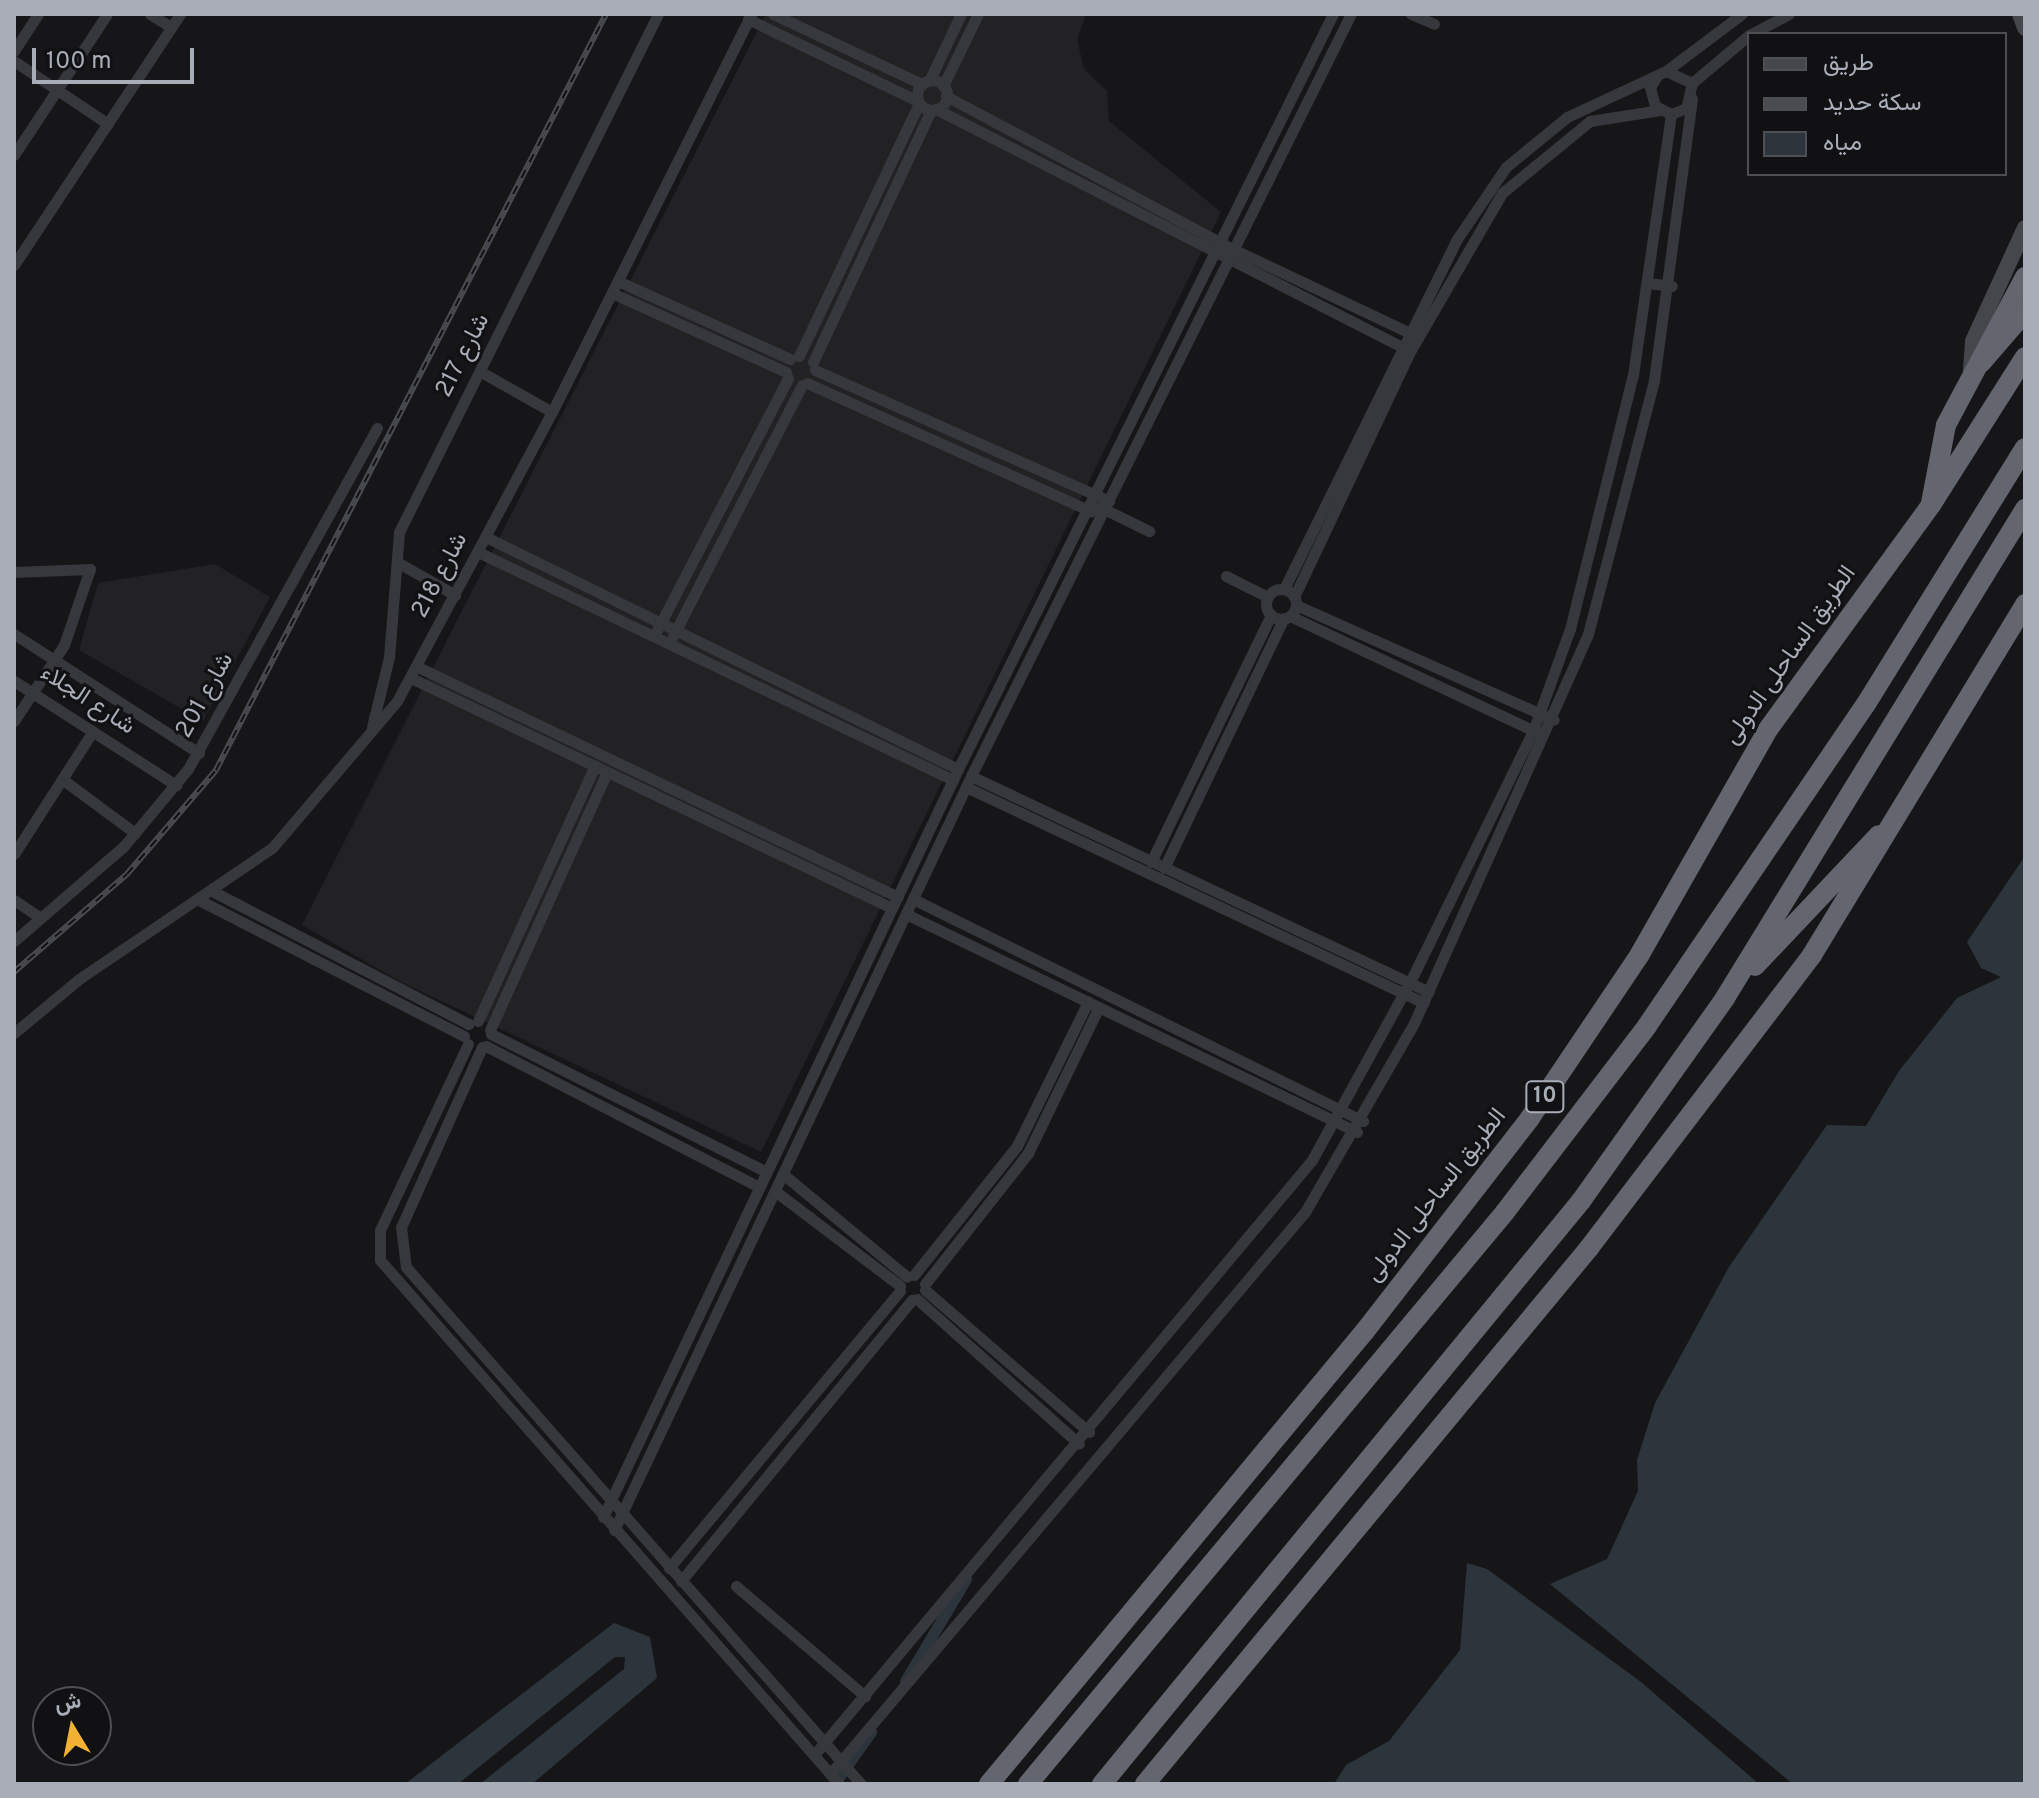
<!DOCTYPE html>
<html>
<head>
<meta charset="utf-8">
<style>
	body { margin:0 }
	#map { position:relative; width:2039px; height:1798px; overflow:hidden; background:#161618; font-family:Overpass,Vazirmatn,sans-serif }
	div>[style] { position:absolute }
	.built>* { inset:0; background:#222225 }
	.water>* { inset:0; background:#2c353c }
	.canal>* { height:11px; margin:-5.5px; padding:0 5.5px; transform-origin:5.5px; border-radius:5.5px; background:#2c353c }
	.street>* { height:11px; margin:-5.5px; padding:0 5.5px; transform-origin:5.5px; border-radius:5.5px; background:#37383d }
	.street>.ring { margin:-5.5px; padding:0; box-sizing:content-box; background:none; border:11px solid #37383d; border-radius:50% }
	.secondary>* { height:16px; margin:-8px; padding:0 8px; transform-origin:8px; border-radius:8px; background:#45474d }
	.highway>* { height:20px; margin:-10px; padding:0 10px; transform-origin:10px; border-radius:10px; background:#63666e }
	.rail>* { height:6px; margin-top:-3px; transform-origin:0; background:repeating-linear-gradient(90deg,#111113 0 9px,#4a4c52 0 18px); box-sizing:border-box; border-block:2px solid #4a4c52 }
	span { translate:-50% -50%; white-space:nowrap; text-align:center; line-height:1.15; -webkit-text-stroke:6px #111113; paint-order:stroke }
	.shield-label span { padding:2px 6px; background:#111113; border:2px solid; border-radius:6px; -webkit-text-stroke-width:0 }
	.shield-label { font-size:22px; color:#a8adb8; font-weight:700 }
	.street-label { font-size:24px; color:#a8adb8 }
	.frame { position:absolute; inset:0; border:16px solid #a8adb8; pointer-events:none }
	.legend { position:absolute; left:1747px; top:32px; width:260px; height:144px; box-sizing:border-box; background:#111113; border:2px solid #4d4f55; margin:0; padding:10px 14px; list-style:none; font-size:24px; color:#a8adb8 }
	.legend li { display:flex; align-items:center; gap:16px; height:40px }
	.legend b { width:40px; border:2px solid #4d4f55 }
	.north { position:absolute; left:32px; top:1686px; width:80px; height:80px; box-sizing:border-box; background:#111113; border:2px solid #4d4f55; border-radius:50%; rotate:350deg; font-size:22px; font-weight:700; line-height:32px; text-align:center; color:#a8adb8 }
	.north::after { content:''; display:block; margin:auto; width:28px; height:36px; background:#f2b134; clip-path:polygon(50% 0,100% 100%,50% 72%,0 100%) }
	.scale { position:absolute; left:32px; top:48px; width:162px; height:36px; box-sizing:border-box; border:4px solid #a8adb8; border-top:0; padding-left:10px; font-size:24px; line-height:28px; white-space:nowrap; color:#a8adb8; -webkit-text-stroke:6px #111113; paint-order:stroke }
</style>
</head>
<body>
<div id="map">
	<div class="built">
		<div style="clip-path:polygon(766px 14px,1086px 14px,1077px 39px,1084px 69px,1107px 91px,1109px 121px,1221px 212px,761px 1152px,401px 982px,302px 925px)"></div>
		<div style="clip-path:polygon(215px 564px,270px 597px,203px 721px,79px 650px,98px 583px)"></div>
	</div>
	<div class="water">
		<div style="clip-path:polygon(2025px 856px,2025px 1784px,1793px 1784px,1550px 1584px,1607px 1559px,1638px 1491px,1637px 1460px,1655px 1403px,1729px 1267px,1827px 1125px,1866px 1126px,1899px 1071px,1957px 998px,2001px 977px,1981px 968px,1967px 942px)"></div>
		<div style="clip-path:polygon(1467px 1563px,1487px 1569px,1641px 1682px,1759px 1784px,1334px 1784px,1346px 1765px,1389px 1741px,1460px 1650px)"></div>
		<div style="clip-path:polygon(614px 1623px,650px 1637px,657px 1678px,532px 1784px,480px 1784px,624px 1669px,625px 1657px,615px 1657px,458px 1784px,405px 1784px)"></div>
	</div>
	<div class="canal">
		<div style="left:905px;top:1681px;width:119px;rotate:-59.1deg"></div>
		<div style="left:834px;top:1784px;width:64px;rotate:-54.6deg"></div>
	</div>
	<div class="street">
		<div style="left:150px;top:14px;width:25px;rotate:32deg"></div>
		<div style="left:773px;top:14px;width:165px;rotate:25.2deg"></div>
		<div style="left:1411px;top:14px;width:25px;rotate:23deg"></div>
		<div style="left:748px;top:19px;width:189px;rotate:25.8deg"></div>
		<div style="left:1751px;top:34px;width:43px;rotate:-27.8deg"></div>
		<div style="left:14px;top:51px;width:44px;rotate:-57deg"></div>
		<div style="left:14px;top:61px;width:113px;rotate:33.8deg"></div>
		<div style="left:1666px;top:71px;width:95px;rotate:-36.9deg"></div>
		<div class="ring" style="left:917px;top:80px;width:19px;height:19px"></div>
		<div style="left:929px;top:81px;width:74px;rotate:-64.5deg"></div>
		<div style="left:1692px;top:83px;width:75px;rotate:-40.1deg"></div>
		<div style="left:943px;top:86px;width:80px;rotate:-64.1deg"></div>
		<div style="left:946px;top:96px;width:327px;rotate:28.1deg"></div>
		<div style="left:1235px;top:250px;width:196px;rotate:25.4deg"></div>
		<div style="left:936px;top:109px;width:528px;rotate:27.05deg"></div>
		<div style="left:14px;top:155px;width:169px;rotate:-56.6deg"></div>
		<div style="left:14px;top:265px;width:301px;rotate:-56.5deg"></div>
		<div style="left:618px;top:281px;width:189px;rotate:24.4deg"></div>
		<div style="left:1648px;top:283px;width:24px;rotate:7deg"></div>
		<div style="left:612px;top:293px;width:191px;rotate:24.4deg"></div>
		<div style="left:799px;top:356px;width:280px;rotate:-64.6deg"></div>
		<div style="left:813px;top:362px;width:278px;rotate:-64.9deg"></div>
		<div style="left:815px;top:370px;width:322px;rotate:24deg"></div>
		<div style="left:481px;top:372px;width:81px;rotate:29.4deg"></div>
		<div style="left:807px;top:383px;width:312px;rotate:24.3deg"></div>
		<div style="left:1100px;top:507px;width:55px;rotate:26.1deg"></div>
		<div style="left:486px;top:537px;width:526px;rotate:26.18deg"></div>
		<div style="left:478px;top:552px;width:527px;rotate:25.64deg"></div>
		<div style="left:397px;top:562px;width:67px;rotate:29.6deg"></div>
		<div style="left:14px;top:572px;width:76px;rotate:-2.3deg"></div>
		<div style="left:90px;top:569px;width:80px;rotate:108.9deg"></div>
		<div style="left:64px;top:645px;width:91px;rotate:123.3deg"></div>
		<div style="left:1226px;top:576px;width:47px;rotate:26.6deg"></div>
		<div style="left:1284px;top:589px;width:390px;rotate:-63.7deg"></div>
		<div style="left:1457px;top:239px;width:87px;rotate:-55.8deg"></div>
		<div style="left:1506px;top:167px;width:79px;rotate:-39.3deg"></div>
		<div style="left:1567px;top:117px;width:109px;rotate:-24.9deg"></div>
		<div style="left:1666px;top:71px;width:29px;rotate:25deg"></div>
		<div style="left:1692px;top:83px;width:26px;rotate:103deg"></div>
		<div style="left:1686px;top:108px;width:16px;rotate:158deg"></div>
		<div style="left:1671px;top:114px;width:18px;rotate:-153deg"></div>
		<div style="left:1655px;top:106px;width:20px;rotate:-105deg"></div>
		<div style="left:1650px;top:87px;width:13px;rotate:-58deg"></div>
		<div class="ring" style="left:1266px;top:589px;width:19px;height:19px"></div>
		<div style="left:1294px;top:597px;width:273px;rotate:-64.7deg"></div>
		<div style="left:1411px;top:350px;width:181px;rotate:-59.9deg"></div>
		<div style="left:1502px;top:193px;width:114px;rotate:-39.3deg"></div>
		<div style="left:1590px;top:121px;width:71px;rotate:-8.9deg"></div>
		<div style="left:1296px;top:605px;width:282px;rotate:24deg"></div>
		<div style="left:1290px;top:616px;width:275px;rotate:25.2deg"></div>
		<div style="left:657px;top:630px;width:284px;rotate:-62.5deg"></div>
		<div style="left:14px;top:634px;width:220px;rotate:32.8deg"></div>
		<div style="left:673px;top:636px;width:282px;rotate:-62.8deg"></div>
		<div style="left:418px;top:667px;width:532px;rotate:25.6deg"></div>
		<div style="left:411px;top:678px;width:533px;rotate:25.56deg"></div>
		<div style="left:14px;top:681px;width:193px;rotate:32.7deg"></div>
		<div style="left:372px;top:727px;width:72px;rotate:-76.3deg"></div>
		<div style="left:389px;top:657px;width:125px;rotate:-85.4deg"></div>
		<div style="left:399px;top:532px;width:579px;rotate:-63.43deg"></div>
		<div style="left:971px;top:776px;width:506px;rotate:25.25deg"></div>
		<div style="left:62px;top:779px;width:91px;rotate:36.5deg"></div>
		<div style="left:966px;top:787px;width:506px;rotate:25.25deg"></div>
		<div style="left:14px;top:854px;width:146px;rotate:-57.3deg"></div>
		<div style="left:1151px;top:862px;width:275px;rotate:-64.1deg"></div>
		<div style="left:1164px;top:868px;width:277px;rotate:-64.4deg"></div>
		<div style="left:212px;top:891px;width:289px;rotate:27.4deg"></div>
		<div style="left:913px;top:899px;width:502px;rotate:26.26deg"></div>
		<div style="left:14px;top:900px;width:32px;rotate:34deg"></div>
		<div style="left:199px;top:900px;width:298px;rotate:27.2deg"></div>
		<div style="left:906px;top:914px;width:501px;rotate:25.8deg"></div>
		<div style="left:14px;top:941px;width:145px;rotate:-40.8deg"></div>
		<div style="left:124px;top:846px;width:100px;rotate:-50.3deg"></div>
		<div style="left:188px;top:769px;width:390px;rotate:-61deg"></div>
		<div style="left:478px;top:1021px;width:281px;rotate:-65.4deg"></div>
		<div style="left:490px;top:1030px;width:283px;rotate:-65.6deg"></div>
		<div style="left:14px;top:1033px;width:85px;rotate:-39.7deg"></div>
		<div style="left:79px;top:979px;width:233px;rotate:-34.2deg"></div>
		<div style="left:272px;top:848px;width:193px;rotate:-49.6deg"></div>
		<div style="left:397px;top:701px;width:328px;rotate:-61.8deg"></div>
		<div style="left:552px;top:412px;width:445px;rotate:-63.4deg"></div>
		<div style="left:491px;top:1034px;width:308px;rotate:26.6deg"></div>
		<div style="left:468px;top:1044px;width:206px;rotate:115.3deg"></div>
		<div style="left:380px;top:1230px;width:30px;rotate:90deg"></div>
		<div style="left:380px;top:1260px;width:697px;rotate:48.78deg"></div>
		<div style="left:486px;top:1046px;width:307px;rotate:27.3deg"></div>
		<div style="left:482px;top:1047px;width:197px;rotate:114.2deg"></div>
		<div style="left:401px;top:1227px;width:40px;rotate:82.9deg"></div>
		<div style="left:406px;top:1267px;width:689px;rotate:48.65deg"></div>
		<div style="left:783px;top:1174px;width:161px;rotate:39.7deg"></div>
		<div style="left:775px;top:1191px;width:157px;rotate:37.2deg"></div>
		<div style="left:914px;top:1275px;width:165px;rotate:-51.4deg"></div>
		<div style="left:1017px;top:1146px;width:161px;rotate:-63.8deg"></div>
		<div style="left:925px;top:1284px;width:167px;rotate:-51.8deg"></div>
		<div style="left:1028px;top:1153px;width:162px;rotate:-64.1deg"></div>
		<div style="left:925px;top:1290px;width:217px;rotate:40.9deg"></div>
		<div style="left:917px;top:1299px;width:217px;rotate:41.8deg"></div>
		<div style="left:603px;top:1517px;width:828px;rotate:-64.61deg"></div>
		<div style="left:958px;top:769px;width:843px;rotate:-63.59deg"></div>
		<div style="left:614px;top:1530px;width:834px;rotate:-64.66deg"></div>
		<div style="left:971px;top:776px;width:851px;rotate:-63.5deg"></div>
		<div style="left:669px;top:1568px;width:361px;rotate:-50.2deg"></div>
		<div style="left:681px;top:1581px;width:364px;rotate:-50.6deg"></div>
		<div style="left:736px;top:1586px;width:170px;rotate:40.5deg"></div>
		<div style="left:814px;top:1755px;width:776px;rotate:-50.07deg"></div>
		<div style="left:1312px;top:1160px;width:203px;rotate:-61.2deg"></div>
		<div style="left:1410px;top:982px;width:280px;rotate:-63.9deg"></div>
		<div style="left:1533px;top:731px;width:109px;rotate:-70.1deg"></div>
		<div style="left:1570px;top:629px;width:262px;rotate:-76.1deg"></div>
		<div style="left:1633px;top:375px;width:264px;rotate:-81.7deg"></div>
		<div style="left:830px;top:1774px;width:736px;rotate:-49.8deg"></div>
		<div style="left:1305px;top:1212px;width:218px;rotate:-60deg"></div>
		<div style="left:1414px;top:1023px;width:426px;rotate:-65.9deg"></div>
		<div style="left:1588px;top:634px;width:262px;rotate:-75.4deg"></div>
		<div style="left:1654px;top:380px;width:284px;rotate:-82.3deg"></div>
	</div>
	<div class="secondary">
		<div style="left:2020px;top:14px;width:15px;rotate:70deg"></div>
		<div style="left:1971px;top:370px;width:29px;rotate:-86deg"></div>
		<div style="left:1973px;top:341px;width:124px;rotate:-65.3deg"></div>
	</div>
	<div class="highway">
		<div style="left:1981px;top:363px;width:67px;rotate:-49.2deg"></div>
		<div style="left:1931px;top:503px;width:79px;rotate:-79.1deg"></div>
		<div style="left:1946px;top:425px;width:168px;rotate:-61.9deg"></div>
		<div style="left:1755px;top:966px;width:180px;rotate:-46.6deg"></div>
		<div style="left:989px;top:1784px;width:589px;rotate:-50.31deg"></div>
		<div style="left:1365px;top:1331px;width:269px;rotate:-52.2deg"></div>
		<div style="left:1530px;top:1118px;width:197px;rotate:-56.1deg"></div>
		<div style="left:1640px;top:954px;width:260px;rotate:-60.3deg"></div>
		<div style="left:1769px;top:728px;width:276px;rotate:-54deg"></div>
		<div style="left:1931px;top:505px;width:175px;rotate:-57.6deg"></div>
		<div style="left:1028px;top:1784px;width:745px;rotate:-50.17deg"></div>
		<div style="left:1505px;top:1212px;width:234px;rotate:-52.6deg"></div>
		<div style="left:1647px;top:1026px;width:389px;rotate:-55.8deg"></div>
		<div style="left:1866px;top:704px;width:301px;rotate:-58.2deg"></div>
		<div style="left:1102px;top:1784px;width:755px;rotate:-50.59deg"></div>
		<div style="left:1581px;top:1201px;width:249px;rotate:-54.6deg"></div>
		<div style="left:1725px;top:998px;width:574px;rotate:-58.47deg"></div>
		<div style="left:1145px;top:1784px;width:696px;rotate:-50.36deg"></div>
		<div style="left:1589px;top:1248px;width:368px;rotate:-52.7deg"></div>
		<div style="left:1812px;top:955px;width:411px;rotate:-58.7deg"></div>
	</div>
	<div class="rail">
		<div style="left:14px;top:972px;width:150px;rotate:-40.9deg"></div>
		<div style="left:127px;top:874px;width:137px;rotate:-49.4deg"></div>
		<div style="left:216px;top:770px;width:851px;rotate:-62.71deg"></div>
	</div>
	<div class="shield-label">
		<span style="left:1545px;top:1097px">10</span>
	</div>
	<div class="street-label">
		<span style="left:464px;top:356px;rotate:-63deg">شارع 217</span>
		<span style="left:441px;top:576px;rotate:-62deg">شارع 218</span>
		<span style="left:1791px;top:656px;rotate:-55deg">الطريق الساحلى الدولى</span>
		<span style="left:206px;top:696px;rotate:-61deg">شارع 201</span>
		<span style="left:87px;top:701px;rotate:33deg">شارع الجلاء</span>
		<span style="left:1437px;top:1196px;rotate:-52deg">الطريق الساحلى الدولى</span>
	</div>
	<div class="frame"></div>
	<ul class="legend">
	<li><b style="height:10px;background:#45474d"></b>طريق</li>
	<li><b style="height:10px;background:#4a4c52"></b>سكة حديد</li>
	<li><b style="height:22px;background:#2c353c"></b>مياه</li>
	</ul>
	<div class="north">ش</div>
	<div class="scale">100 m</div>
</div>
</body>
</html>
